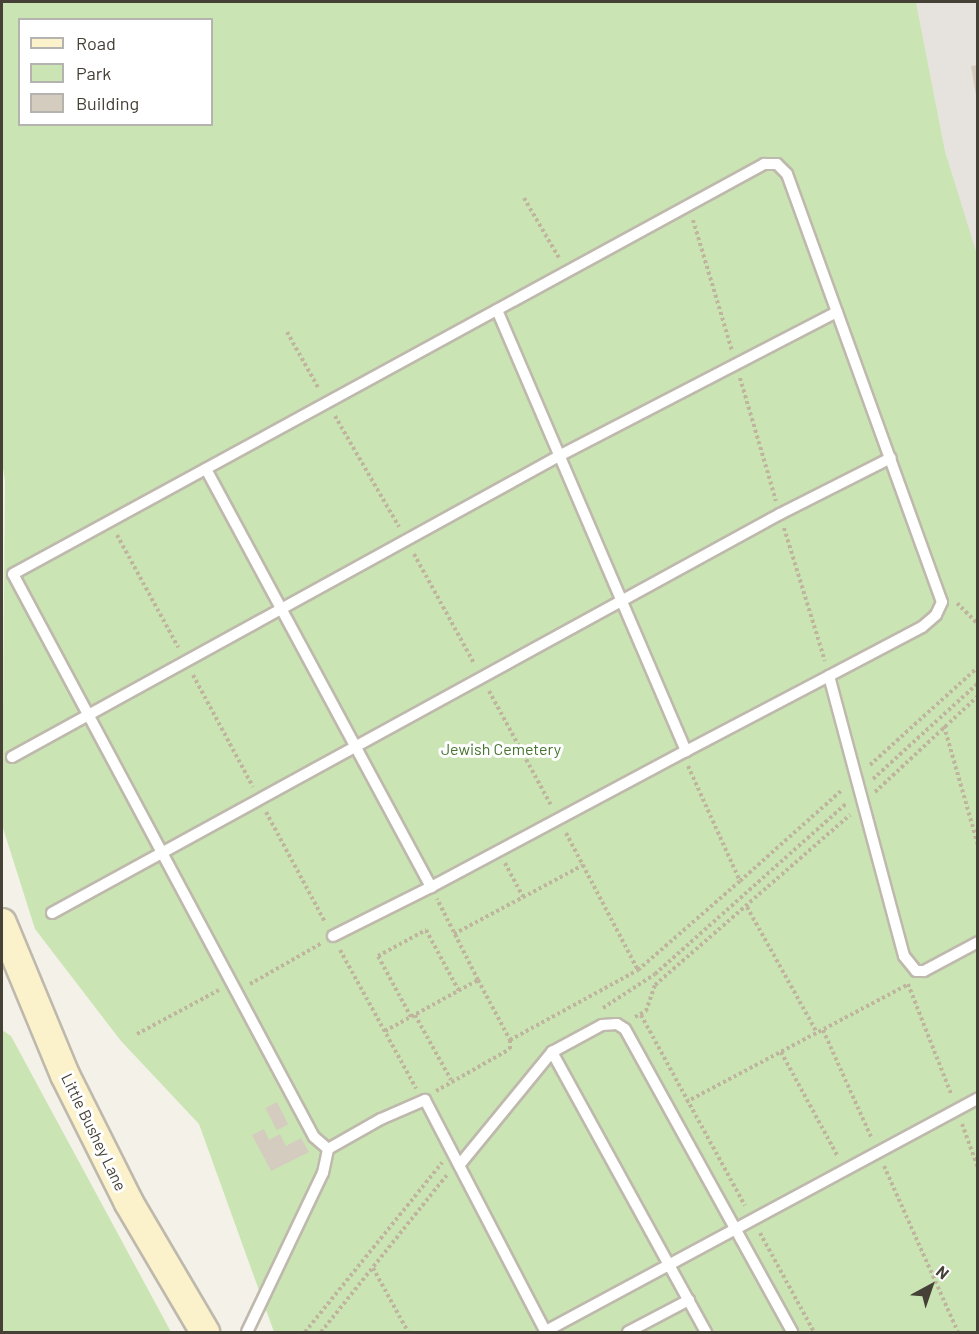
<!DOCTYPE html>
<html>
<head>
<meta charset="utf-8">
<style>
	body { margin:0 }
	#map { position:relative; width:979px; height:1334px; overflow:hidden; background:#f3f1e8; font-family:Barlow,sans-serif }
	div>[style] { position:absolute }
	.industrial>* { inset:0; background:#e6e2dd }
	.green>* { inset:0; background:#cbe4b4 }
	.building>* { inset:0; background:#d4cdbf; transform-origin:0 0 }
	.path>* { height:4px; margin-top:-2px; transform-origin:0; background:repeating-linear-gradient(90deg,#bfb59e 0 3px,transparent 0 6px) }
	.roads { filter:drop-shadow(2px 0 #beb9ac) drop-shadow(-2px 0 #beb9ac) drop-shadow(0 2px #beb9ac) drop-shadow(0 -2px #beb9ac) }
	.lane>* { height:10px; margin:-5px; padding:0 5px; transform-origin:5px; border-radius:5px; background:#fff }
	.secondary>* { height:28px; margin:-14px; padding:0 14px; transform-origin:14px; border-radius:14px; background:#fbf2cb }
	span { translate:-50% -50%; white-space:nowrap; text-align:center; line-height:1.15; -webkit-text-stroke:6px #fff; paint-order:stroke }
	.park-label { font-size:16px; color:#44742e }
	.street-label { font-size:16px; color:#464137 }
	.frame { position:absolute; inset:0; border:3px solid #464137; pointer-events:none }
	.legend { position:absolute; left:18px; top:18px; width:195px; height:108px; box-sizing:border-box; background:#fff; border:2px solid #b5b3af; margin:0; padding:8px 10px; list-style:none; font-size:18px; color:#464137 }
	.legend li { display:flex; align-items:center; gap:12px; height:30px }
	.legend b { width:30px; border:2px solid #b5b3af }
	.north { position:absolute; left:901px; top:1256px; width:60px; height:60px; -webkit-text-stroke:4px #fff; paint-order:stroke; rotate:40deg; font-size:16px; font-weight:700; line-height:24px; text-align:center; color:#464137 }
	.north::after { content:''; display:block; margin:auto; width:21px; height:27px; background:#464137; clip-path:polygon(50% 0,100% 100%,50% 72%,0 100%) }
</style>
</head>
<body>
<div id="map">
	<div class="industrial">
		<div style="clip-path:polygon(916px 2px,977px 2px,977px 258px,945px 151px)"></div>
	</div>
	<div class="green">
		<div style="clip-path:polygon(evenodd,2px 2px,916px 2px,945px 151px,978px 258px,977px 1332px,274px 1332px,199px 1124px,121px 1041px,35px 929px,2px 825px,5px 480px,2px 462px,2px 2px,20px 20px,212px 20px,212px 124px,20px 124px,20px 20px)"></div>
		<div style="clip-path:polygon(2px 1030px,11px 1036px,171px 1332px,2px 1332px)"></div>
	</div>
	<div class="building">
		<div style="clip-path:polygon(978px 65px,978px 95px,976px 95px,971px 66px)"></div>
		<div style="left:277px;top:1102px;width:25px;height:13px;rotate:63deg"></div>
		<div style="clip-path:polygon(264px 1129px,269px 1140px,280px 1134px,286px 1146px,301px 1138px,309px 1152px,271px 1171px,252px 1135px)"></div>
	</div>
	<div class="path">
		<div style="left:524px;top:198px;width:69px;rotate:59.7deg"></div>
		<div style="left:693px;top:220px;width:137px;rotate:73.4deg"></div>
		<div style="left:287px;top:332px;width:65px;rotate:60.7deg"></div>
		<div style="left:740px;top:378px;width:128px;rotate:73.7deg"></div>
		<div style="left:335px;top:416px;width:128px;rotate:60deg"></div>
		<div style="left:784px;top:528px;width:139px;rotate:72.9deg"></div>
		<div style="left:117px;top:535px;width:128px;rotate:61.4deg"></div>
		<div style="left:414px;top:554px;width:124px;rotate:61.2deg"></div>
		<div style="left:957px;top:603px;width:30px;rotate:45deg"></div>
		<div style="left:193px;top:675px;width:127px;rotate:61.8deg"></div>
		<div style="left:489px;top:691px;width:130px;rotate:61.5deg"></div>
		<div style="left:944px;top:726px;width:124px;rotate:74.1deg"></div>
		<div style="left:870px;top:765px;width:146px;rotate:-42.2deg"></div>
		<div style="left:688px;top:766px;width:126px;rotate:65.7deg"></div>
		<div style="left:740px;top:881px;width:137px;rotate:-41.7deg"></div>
		<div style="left:873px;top:779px;width:142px;rotate:-42.4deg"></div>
		<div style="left:875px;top:792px;width:141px;rotate:-43deg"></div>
		<div style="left:266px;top:812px;width:125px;rotate:61.8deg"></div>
		<div style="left:566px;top:833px;width:155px;rotate:62.3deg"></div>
		<div style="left:638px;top:970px;width:135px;rotate:-41.1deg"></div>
		<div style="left:505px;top:863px;width:38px;rotate:62deg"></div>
		<div style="left:747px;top:907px;width:144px;rotate:60.9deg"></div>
		<div style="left:454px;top:934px;width:146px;rotate:-28.1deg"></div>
		<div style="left:340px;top:950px;width:158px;rotate:61.2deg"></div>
		<div style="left:478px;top:980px;width:68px;rotate:61.9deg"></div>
		<div style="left:250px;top:984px;width:83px;rotate:-29.7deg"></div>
		<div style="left:908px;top:984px;width:118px;rotate:68.6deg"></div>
		<div style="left:603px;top:1008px;width:62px;rotate:-33.2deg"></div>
		<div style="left:655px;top:974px;width:257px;rotate:-41.7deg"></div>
		<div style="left:415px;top:1015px;width:74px;rotate:61deg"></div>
		<div style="left:641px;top:1015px;width:217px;rotate:61.4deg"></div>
		<div style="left:411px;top:1017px;width:69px;rotate:-118.4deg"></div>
		<div style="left:378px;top:956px;width:55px;rotate:-28.4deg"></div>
		<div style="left:426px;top:930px;width:69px;rotate:61.6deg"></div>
		<div style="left:635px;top:1017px;width:13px;rotate:-29deg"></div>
		<div style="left:646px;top:1011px;width:28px;rotate:-71deg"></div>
		<div style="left:655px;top:985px;width:259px;rotate:-41.1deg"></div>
		<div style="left:823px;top:1030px;width:117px;rotate:65.8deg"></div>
		<div style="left:385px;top:1031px;width:106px;rotate:-28.7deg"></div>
		<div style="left:478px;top:980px;width:91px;rotate:-116.8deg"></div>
		<div style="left:137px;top:1034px;width:93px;rotate:-28.2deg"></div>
		<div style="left:781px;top:1052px;width:119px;rotate:61.5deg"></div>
		<div style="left:436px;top:1091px;width:85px;rotate:-29.6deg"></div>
		<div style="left:510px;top:1049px;width:9px;rotate:-90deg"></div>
		<div style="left:510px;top:1040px;width:146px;rotate:-28.7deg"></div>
		<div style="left:686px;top:1102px;width:250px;rotate:-27.9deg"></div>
		<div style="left:962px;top:1124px;width:47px;rotate:70deg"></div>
		<div style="left:884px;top:1166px;width:182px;rotate:66deg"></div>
		<div style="left:760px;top:1233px;width:113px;rotate:61.4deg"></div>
		<div style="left:373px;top:1268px;width:73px;rotate:61.3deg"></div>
		<div style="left:305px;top:1332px;width:218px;rotate:-51deg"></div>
		<div style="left:321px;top:1332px;width:201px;rotate:-51.3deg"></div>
	</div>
	<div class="roads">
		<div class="lane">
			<div style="left:497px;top:310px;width:480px;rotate:66.8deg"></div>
			<div style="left:686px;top:751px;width:161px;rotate:-27.7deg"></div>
			<div style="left:206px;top:469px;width:475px;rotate:61.7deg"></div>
			<div style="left:431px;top:887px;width:289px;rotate:-28.1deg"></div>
			<div style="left:12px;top:757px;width:624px;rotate:-28.82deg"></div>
			<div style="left:559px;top:456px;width:313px;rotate:-27.4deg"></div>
			<div style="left:52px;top:913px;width:830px;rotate:-28.73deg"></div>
			<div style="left:780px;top:514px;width:124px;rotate:-26.8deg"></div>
			<div style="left:333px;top:936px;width:110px;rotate:-26.6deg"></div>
			<div style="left:552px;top:1052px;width:320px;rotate:61.2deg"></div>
			<div style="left:328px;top:1149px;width:18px;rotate:-139deg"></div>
			<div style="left:314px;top:1137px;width:638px;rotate:-118.13deg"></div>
			<div style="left:13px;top:574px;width:856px;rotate:-28.63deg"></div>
			<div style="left:764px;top:164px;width:13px"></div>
			<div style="left:777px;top:164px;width:14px;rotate:45deg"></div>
			<div style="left:787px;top:174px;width:455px;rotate:70.1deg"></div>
			<div style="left:942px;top:602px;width:14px;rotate:115deg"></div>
			<div style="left:936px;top:615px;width:18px;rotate:139deg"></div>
			<div style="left:922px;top:627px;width:105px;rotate:152.2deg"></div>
			<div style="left:829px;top:676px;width:290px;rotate:75deg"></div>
			<div style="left:904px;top:956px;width:19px;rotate:51deg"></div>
			<div style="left:916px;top:971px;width:8px"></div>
			<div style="left:924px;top:971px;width:61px;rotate:-28.2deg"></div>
			<div style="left:461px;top:1163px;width:144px;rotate:-50.7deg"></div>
			<div style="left:552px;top:1052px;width:57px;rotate:-28.4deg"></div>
			<div style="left:602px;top:1025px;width:15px;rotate:-4deg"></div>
			<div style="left:617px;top:1024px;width:9px;rotate:32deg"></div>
			<div style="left:625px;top:1029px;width:346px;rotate:61.1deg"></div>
			<div style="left:546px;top:1331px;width:491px;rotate:-28.3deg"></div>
			<div style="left:247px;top:1332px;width:176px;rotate:-64.5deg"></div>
			<div style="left:323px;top:1173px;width:25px;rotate:-78deg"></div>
			<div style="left:328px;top:1149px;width:61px;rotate:-29.5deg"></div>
			<div style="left:381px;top:1119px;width:48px;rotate:-23.4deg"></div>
			<div style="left:425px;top:1100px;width:262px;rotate:62.5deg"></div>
			<div style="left:628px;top:1332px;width:69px;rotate:-27.7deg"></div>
		</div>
		<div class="secondary">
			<div style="left:2px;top:923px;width:165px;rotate:67.5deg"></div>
			<div style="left:65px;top:1075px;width:143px;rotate:63.4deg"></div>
			<div style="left:129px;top:1203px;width:150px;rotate:59.5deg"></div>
		</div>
	</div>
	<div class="park-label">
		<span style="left:501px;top:749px">Jewish Cemetery</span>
	</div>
	<div class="street-label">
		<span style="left:94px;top:1132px;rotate:64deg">Little Bushey Lane</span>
	</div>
	<div class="frame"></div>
	<ul class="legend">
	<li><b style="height:8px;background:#fbf2cb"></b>Road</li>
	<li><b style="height:16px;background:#cbe4b4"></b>Park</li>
	<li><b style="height:16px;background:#d4cdbf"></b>Building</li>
	</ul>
	<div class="north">N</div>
</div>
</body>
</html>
